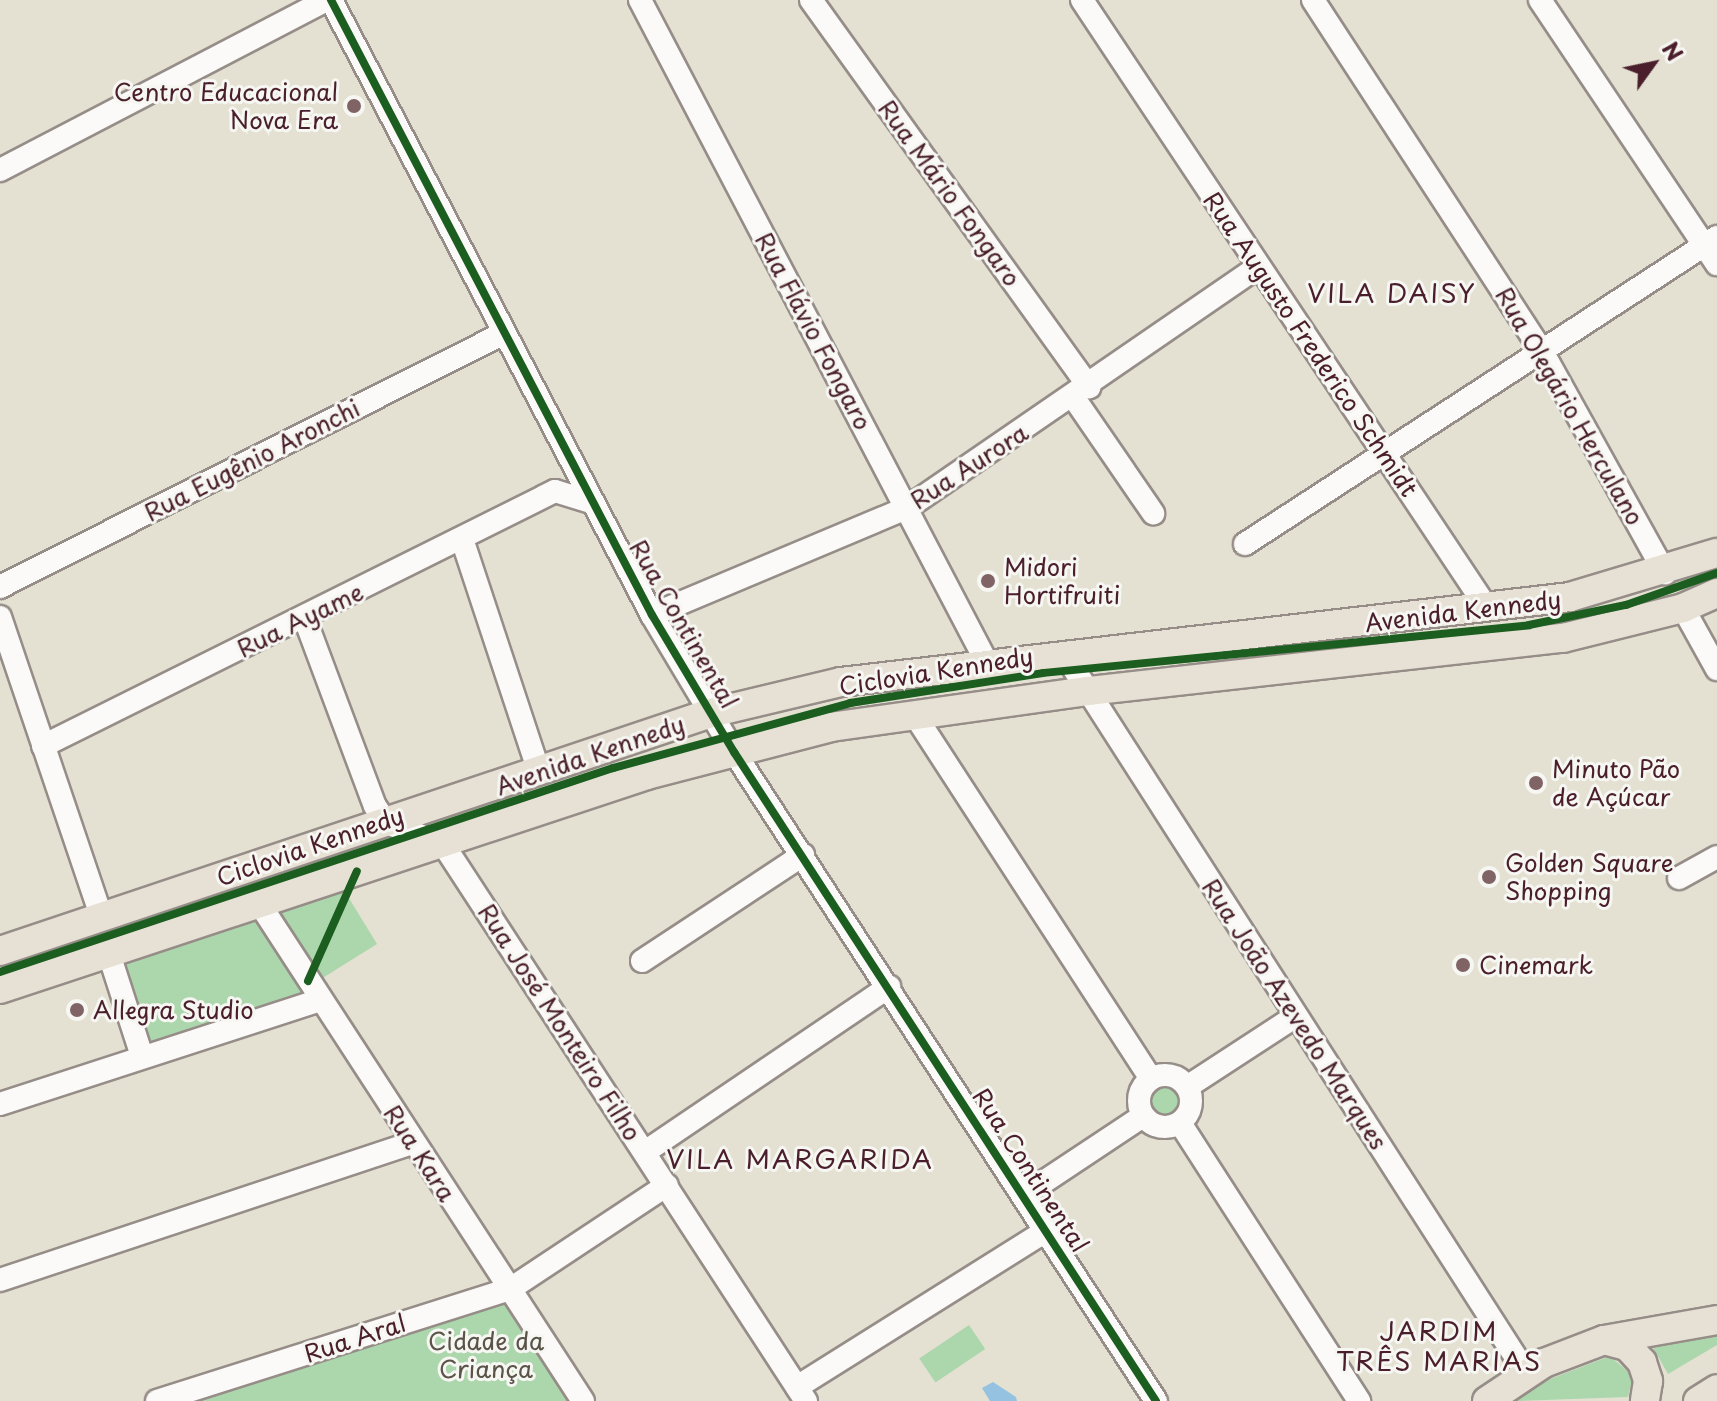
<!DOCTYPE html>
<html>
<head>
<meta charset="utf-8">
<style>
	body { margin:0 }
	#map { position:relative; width:1717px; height:1401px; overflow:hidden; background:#e4e1d2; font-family:"Playpen Sans",sans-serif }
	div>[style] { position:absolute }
	.green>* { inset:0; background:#acd6ac; transform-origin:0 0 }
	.round { border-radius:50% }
	.water>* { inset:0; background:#94c2e0 }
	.roads { filter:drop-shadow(2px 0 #968d88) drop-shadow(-2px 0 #968d88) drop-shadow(0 2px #968d88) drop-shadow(0 -2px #968d88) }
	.minor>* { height:22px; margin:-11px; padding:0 11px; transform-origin:11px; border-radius:11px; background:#fbfaf8 }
	.minor>.ring { margin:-11px; padding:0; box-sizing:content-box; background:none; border:22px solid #fbfaf8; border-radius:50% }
	.major>* { height:28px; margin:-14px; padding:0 14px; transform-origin:14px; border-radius:14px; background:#e7e1d5 }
	.cycleway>* { height:8px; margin:-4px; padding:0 4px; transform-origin:4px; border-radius:4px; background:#1b5e20 }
	.dots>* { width:22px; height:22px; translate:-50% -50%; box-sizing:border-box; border:4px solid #f6f6f2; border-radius:50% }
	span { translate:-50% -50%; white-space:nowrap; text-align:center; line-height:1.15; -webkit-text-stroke:6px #f6f6f2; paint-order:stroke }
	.poi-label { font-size:24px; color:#4a1f2b }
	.right { translate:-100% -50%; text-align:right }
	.left { translate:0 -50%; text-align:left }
	.street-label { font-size:24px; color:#4a1f2b }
	.park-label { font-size:24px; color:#5a5348 }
	.neighbourhood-label { font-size:26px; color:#4a1f2b; letter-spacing:2px }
	.north { position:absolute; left:1613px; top:24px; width:80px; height:80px; -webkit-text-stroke:6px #f6f6f2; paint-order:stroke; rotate:57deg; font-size:22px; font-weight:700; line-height:32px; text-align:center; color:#4a1f2b }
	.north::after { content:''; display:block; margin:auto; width:28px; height:36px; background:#4a1f2b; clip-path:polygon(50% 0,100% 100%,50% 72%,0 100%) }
</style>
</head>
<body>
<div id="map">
	<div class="green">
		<div style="clip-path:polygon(344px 890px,377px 944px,321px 979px,278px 913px)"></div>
		<div style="clip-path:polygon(254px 917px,305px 995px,151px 1046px,123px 961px)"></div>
		<div class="round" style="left:1145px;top:1082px;width:40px;height:40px"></div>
		<div style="clip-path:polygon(506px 1301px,572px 1401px,199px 1401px)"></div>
		<div style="left:969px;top:1325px;width:29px;height:60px;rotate:56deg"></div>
		<div style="clip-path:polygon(1717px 1327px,1717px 1345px,1668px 1374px,1647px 1337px)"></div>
		<div style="clip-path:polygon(1610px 1356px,1633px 1376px,1628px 1397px,1516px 1401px,1550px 1379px)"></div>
	</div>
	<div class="water">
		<div style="clip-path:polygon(993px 1382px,1016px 1397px,1017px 1401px,990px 1401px,982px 1388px)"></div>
	</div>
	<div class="roads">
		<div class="minor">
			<div style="left:331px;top:0;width:694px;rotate:62.44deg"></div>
			<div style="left:652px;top:615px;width:160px;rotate:59.1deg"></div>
			<div style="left:734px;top:752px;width:774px;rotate:56.97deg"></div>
			<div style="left:640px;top:0;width:748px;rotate:62.37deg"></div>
			<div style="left:811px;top:0;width:477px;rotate:54.3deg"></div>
			<div style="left:1082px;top:0;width:731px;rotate:56.33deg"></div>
			<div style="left:1313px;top:0;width:421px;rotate:56.9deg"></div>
			<div style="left:1543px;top:353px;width:252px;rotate:61deg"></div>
			<div style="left:1540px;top:0;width:318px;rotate:56.2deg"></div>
			<div style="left:0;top:170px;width:369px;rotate:-27.5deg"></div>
			<div style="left:1074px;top:398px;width:140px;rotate:55.5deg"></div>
			<div style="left:462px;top:539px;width:245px;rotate:71.7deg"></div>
			<div style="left:1245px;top:544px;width:563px;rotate:-33.04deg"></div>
			<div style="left:0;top:587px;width:564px;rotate:-26.75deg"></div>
			<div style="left:1683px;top:608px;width:70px;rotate:60.9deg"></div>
			<div style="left:652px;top:615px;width:277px;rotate:-22.8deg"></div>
			<div style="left:907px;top:508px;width:426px;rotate:-34.5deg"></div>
			<div style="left:0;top:617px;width:316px;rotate:71.3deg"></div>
			<div style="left:305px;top:619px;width:200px;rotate:69.5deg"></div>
			<div style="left:375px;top:806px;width:21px;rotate:55deg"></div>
			<div style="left:387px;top:823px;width:60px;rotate:20.6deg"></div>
			<div style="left:443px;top:844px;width:665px;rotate:56.91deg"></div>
			<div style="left:1065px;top:655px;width:853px;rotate:57.3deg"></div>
			<div style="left:914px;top:714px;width:435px;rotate:57deg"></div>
			<div style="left:43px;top:746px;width:572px;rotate:-26.48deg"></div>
			<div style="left:555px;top:491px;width:39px;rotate:17deg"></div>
			<div style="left:1679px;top:878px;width:43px;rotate:-28.9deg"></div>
			<div style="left:259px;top:903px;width:594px;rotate:56.95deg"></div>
			<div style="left:109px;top:954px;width:107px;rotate:72.1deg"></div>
			<div style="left:642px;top:961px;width:193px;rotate:-33.4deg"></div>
			<div class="ring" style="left:1139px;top:1075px;width:30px;height:30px"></div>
			<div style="left:1187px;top:1087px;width:130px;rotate:-33.1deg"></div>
			<div style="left:0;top:1104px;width:336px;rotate:-18deg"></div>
			<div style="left:1180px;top:1123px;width:331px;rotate:57.2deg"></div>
			<div style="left:645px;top:1152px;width:295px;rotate:-34.1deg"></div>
			<div style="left:1024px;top:1195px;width:143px;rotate:-33.6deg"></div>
			<div style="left:0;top:1280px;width:435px;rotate:-18.4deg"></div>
			<div style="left:797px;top:1387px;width:295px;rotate:-32.1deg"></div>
			<div style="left:157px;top:1401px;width:370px;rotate:-17.6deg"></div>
			<div style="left:510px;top:1289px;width:188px;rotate:-33.5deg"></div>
		</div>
		<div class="major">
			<div style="left:0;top:951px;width:750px;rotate:-18.51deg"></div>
			<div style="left:711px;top:713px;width:134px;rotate:-13.4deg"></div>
			<div style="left:841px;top:682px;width:734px;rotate:-6.65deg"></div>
			<div style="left:1570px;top:597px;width:153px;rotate:-16.7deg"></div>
			<div style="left:0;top:989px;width:681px;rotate:-18.3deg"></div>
			<div style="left:647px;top:775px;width:190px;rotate:-14.6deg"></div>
			<div style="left:831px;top:727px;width:260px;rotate:-8deg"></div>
			<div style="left:1088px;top:691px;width:478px;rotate:-6.4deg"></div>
			<div style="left:1563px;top:638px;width:124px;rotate:-14deg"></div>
			<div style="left:1683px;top:608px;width:37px;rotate:-24deg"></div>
			<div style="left:1604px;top:1340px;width:24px;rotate:15deg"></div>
			<div style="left:1627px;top:1346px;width:22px;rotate:47deg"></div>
			<div style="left:1642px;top:1362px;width:20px;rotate:72deg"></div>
			<div style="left:1648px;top:1381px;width:20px;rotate:99deg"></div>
			<div style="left:1487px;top:1401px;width:69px;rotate:-33.7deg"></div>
			<div style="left:1544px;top:1363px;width:64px;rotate:-21deg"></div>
			<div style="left:1604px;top:1340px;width:115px;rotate:-10deg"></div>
			<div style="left:1698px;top:1401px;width:22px;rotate:-32deg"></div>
		</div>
	</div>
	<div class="cycleway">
		<div style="left:331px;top:0;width:694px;rotate:62.44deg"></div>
		<div style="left:652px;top:615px;width:160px;rotate:59.1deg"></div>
		<div style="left:734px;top:752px;width:774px;rotate:56.97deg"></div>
		<div style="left:0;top:972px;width:646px;rotate:-18.41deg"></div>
		<div style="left:613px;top:768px;width:246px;rotate:-15.3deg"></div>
		<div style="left:850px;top:703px;width:195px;rotate:-8.8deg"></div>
		<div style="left:1043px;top:673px;width:488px;rotate:-5.6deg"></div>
		<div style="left:1529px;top:625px;width:99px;rotate:-11.7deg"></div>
		<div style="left:1626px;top:605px;width:96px;rotate:-19.4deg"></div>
		<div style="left:308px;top:981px;width:120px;rotate:-66deg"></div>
	</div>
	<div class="dots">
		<div style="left:354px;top:106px;background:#806365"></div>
		<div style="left:988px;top:581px;background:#806365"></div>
		<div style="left:1536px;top:783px;background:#806365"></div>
		<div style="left:1489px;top:877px;background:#806365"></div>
		<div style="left:1463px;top:965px;background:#806365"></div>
		<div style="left:77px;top:1010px;background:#806365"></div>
	</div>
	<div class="poi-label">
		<span class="right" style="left:338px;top:106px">Centro Educacional<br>Nova Era</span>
		<span class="left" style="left:1004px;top:581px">Midori<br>Hortifruiti</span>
		<span class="left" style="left:1552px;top:783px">Minuto Pão<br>de Açúcar</span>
		<span class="left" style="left:1505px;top:877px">Golden Square<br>Shopping</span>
		<span class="left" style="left:1479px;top:965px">Cinemark</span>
		<span class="left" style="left:93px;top:1010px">Allegra Studio</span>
	</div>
	<div class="street-label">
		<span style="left:950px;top:193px;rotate:54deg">Rua Mário Fongaro</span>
		<span style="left:814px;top:331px;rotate:62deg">Rua Flávio Fongaro</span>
		<span style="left:1311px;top:344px;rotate:56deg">Rua Augusto Frederico Schmidt</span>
		<span style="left:1570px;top:406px;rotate:60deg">Rua Olegário Herculano</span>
		<span style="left:252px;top:460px;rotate:-27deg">Rua Eugênio Aronchi</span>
		<span style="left:969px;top:466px;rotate:-33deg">Rua Aurora</span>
		<span style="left:1463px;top:611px;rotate:-7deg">Avenida Kennedy</span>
		<span style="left:300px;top:620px;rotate:-26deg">Rua Ayame</span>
		<span style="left:684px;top:624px;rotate:60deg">Rua Continental</span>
		<span style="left:936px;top:671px;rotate:-9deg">Ciclovia Kennedy</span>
		<span style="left:590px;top:755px;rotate:-19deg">Avenida Kennedy</span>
		<span style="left:310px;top:846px;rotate:-19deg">Ciclovia Kennedy</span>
		<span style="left:1295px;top:1014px;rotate:57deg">Rua João Azevedo Marques</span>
		<span style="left:560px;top:1022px;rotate:57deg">Rua José Monteiro Filho</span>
		<span style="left:420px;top:1153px;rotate:57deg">Rua Kara</span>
		<span style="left:1031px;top:1170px;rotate:57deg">Rua Continental</span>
		<span style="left:355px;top:1338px;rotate:-18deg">Rua Aral</span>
	</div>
	<div class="park-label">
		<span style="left:486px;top:1355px">Cidade da<br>Criança</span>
	</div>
	<div class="neighbourhood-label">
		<span style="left:1392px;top:293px">VILA DAISY</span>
		<span style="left:800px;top:1159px">VILA MARGARIDA</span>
		<span style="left:1439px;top:1346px">JARDIM<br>TRÊS MARIAS</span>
	</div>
	<div class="north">N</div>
</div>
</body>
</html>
